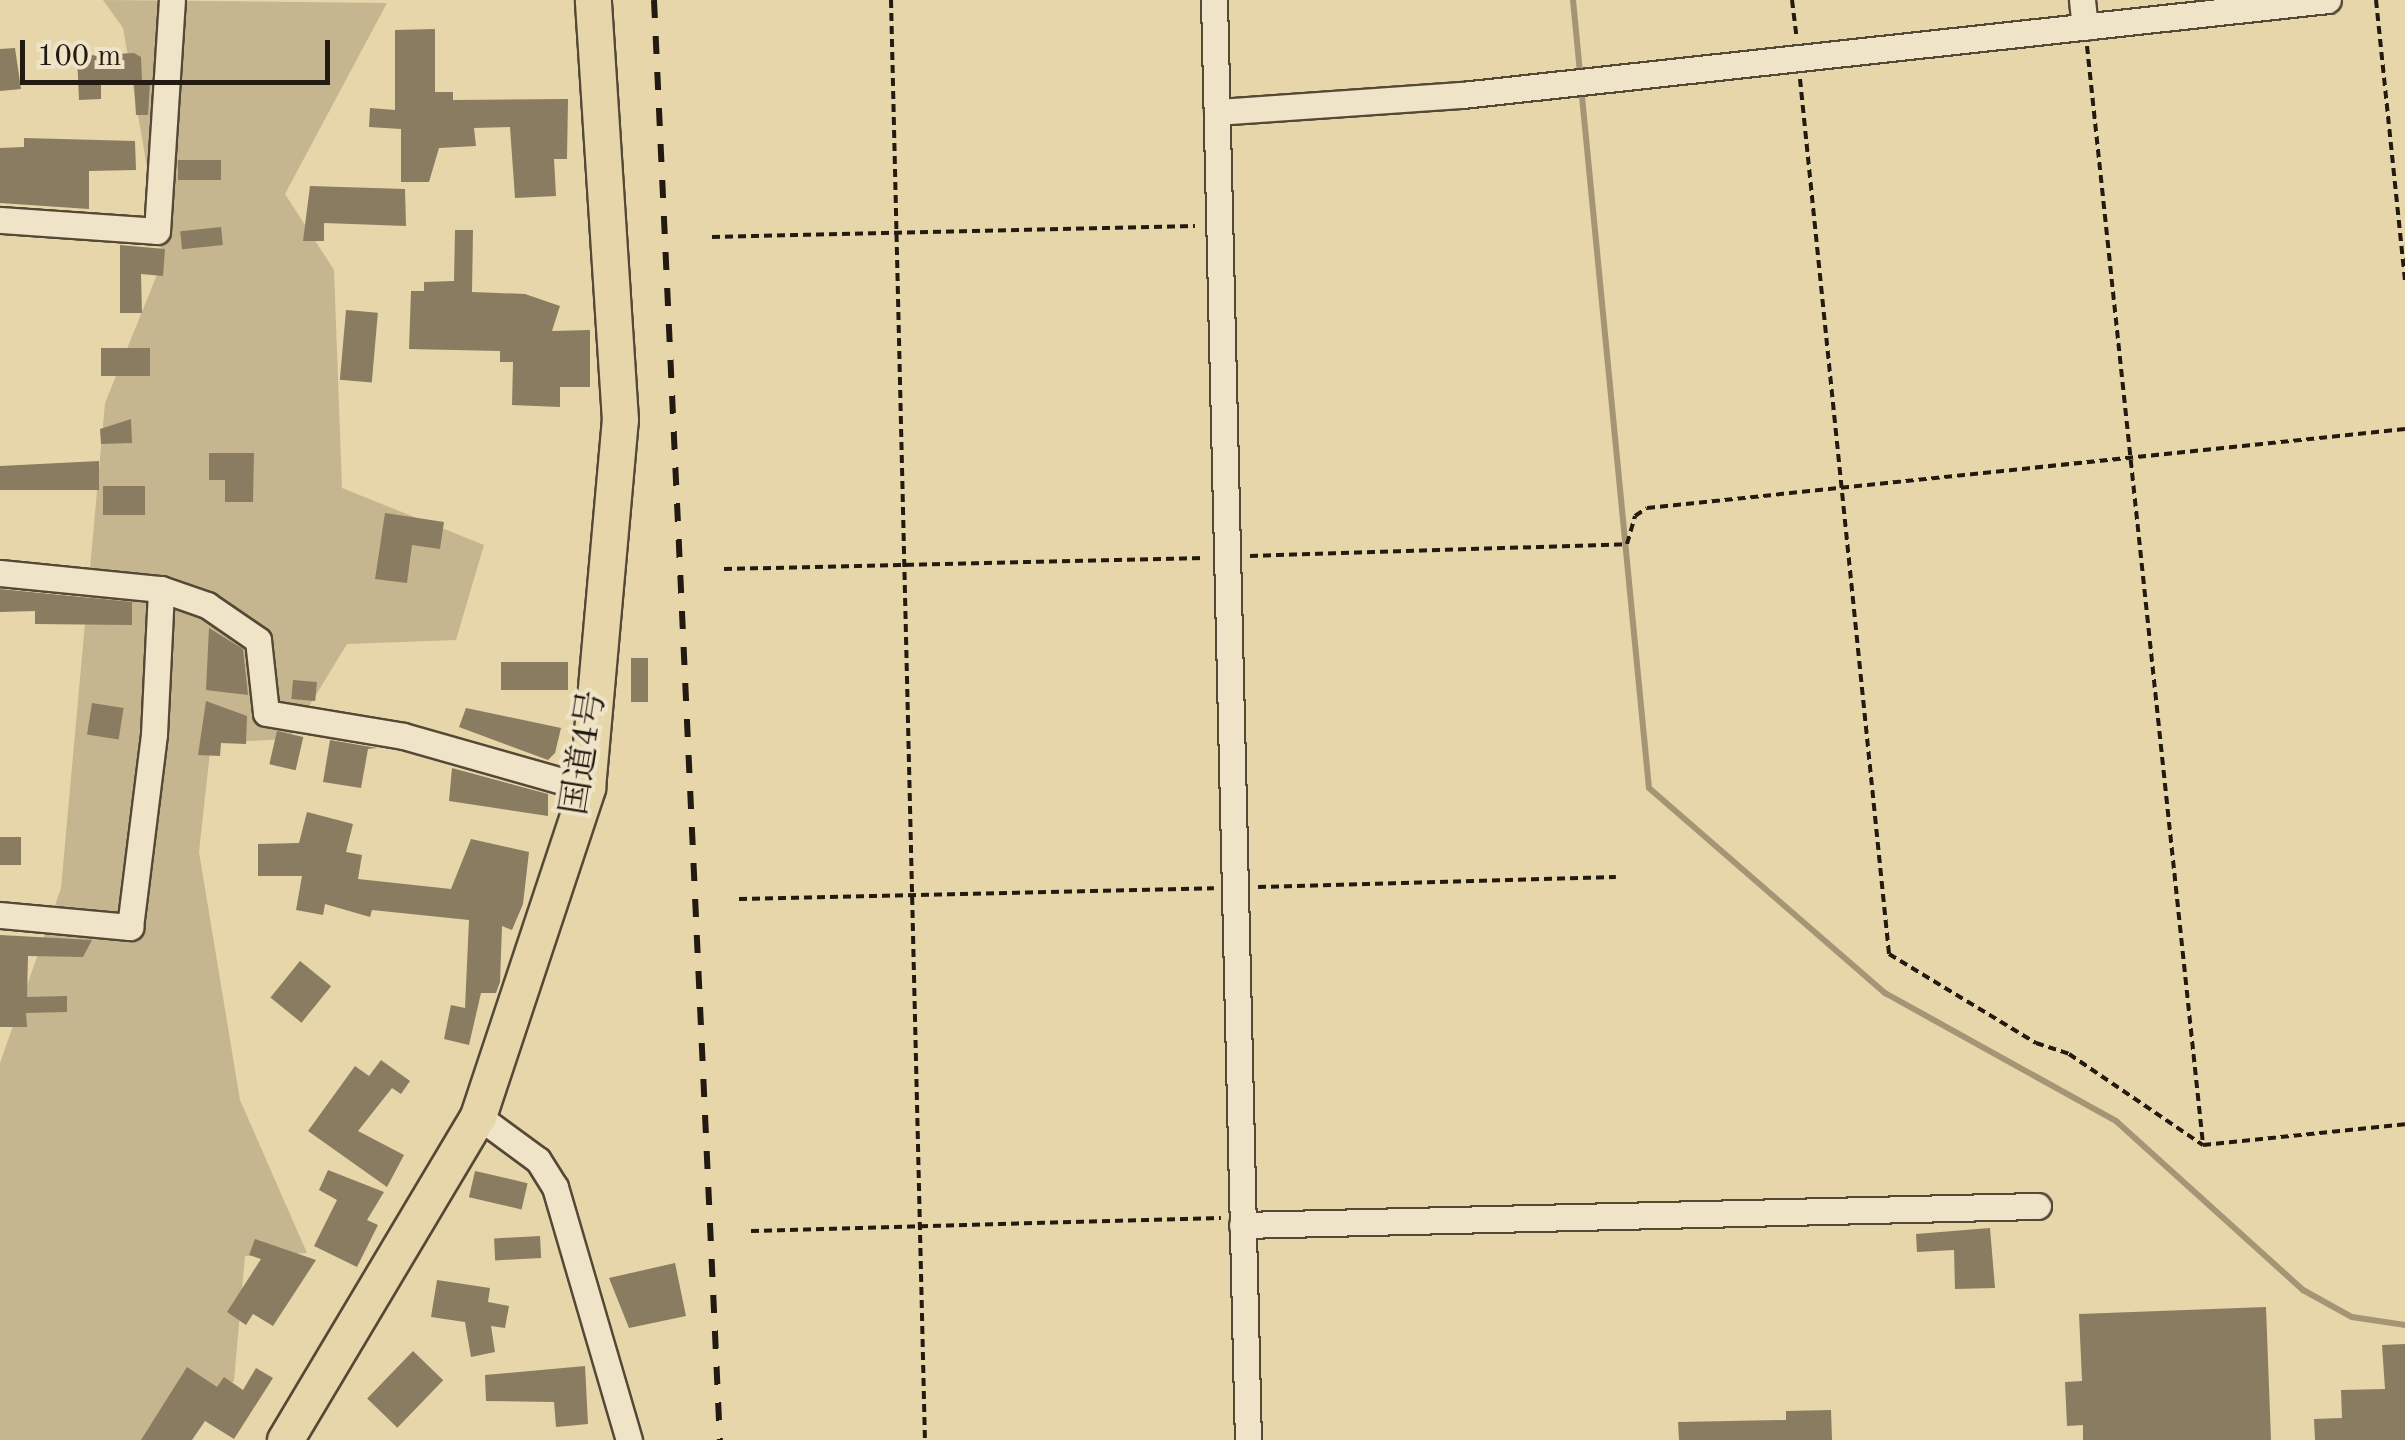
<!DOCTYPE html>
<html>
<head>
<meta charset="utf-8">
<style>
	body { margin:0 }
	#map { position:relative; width:2405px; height:1440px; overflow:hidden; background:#e7d6a9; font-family:"Old Standard TT","Noto Serif JP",serif }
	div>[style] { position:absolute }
	.green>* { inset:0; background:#c6b68f }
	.stream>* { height:6px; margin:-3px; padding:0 3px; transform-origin:3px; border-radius:3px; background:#a49675 }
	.building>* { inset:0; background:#897c60; transform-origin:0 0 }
	.path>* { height:4px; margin-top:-2px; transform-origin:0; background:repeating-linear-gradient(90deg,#231a11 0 8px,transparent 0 13px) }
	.roads { filter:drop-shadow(2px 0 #544937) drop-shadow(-2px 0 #544937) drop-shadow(0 2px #544937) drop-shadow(0 -2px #544937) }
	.minor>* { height:25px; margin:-12.5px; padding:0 12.5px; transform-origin:12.5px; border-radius:12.5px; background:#efe4c7 }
	.highway>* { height:35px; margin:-17.5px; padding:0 17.5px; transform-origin:17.5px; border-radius:17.5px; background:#e7d6a9 }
	.rail>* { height:6px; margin-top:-3px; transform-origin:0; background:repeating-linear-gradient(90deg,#231a11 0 18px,transparent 0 36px) }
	span { translate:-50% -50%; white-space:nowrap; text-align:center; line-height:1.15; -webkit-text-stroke:8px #efe4c7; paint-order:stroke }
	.street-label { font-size:35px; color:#231a11 }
	.scale { position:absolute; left:20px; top:40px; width:310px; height:45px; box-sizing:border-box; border:5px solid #231a11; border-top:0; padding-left:12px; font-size:30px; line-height:35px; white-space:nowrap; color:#231a11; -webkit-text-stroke:8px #efe4c7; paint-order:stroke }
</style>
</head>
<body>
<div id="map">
	<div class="green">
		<div style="clip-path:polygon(103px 0,387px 3px,285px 194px,334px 270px,342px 488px,484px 545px,456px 640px,347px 644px,289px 739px,211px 743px,199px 852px,240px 1100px,307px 1253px,245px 1256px,234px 1381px,171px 1440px,0 1440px,0 1063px,61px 888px,105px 403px,163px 260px,123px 28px)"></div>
	</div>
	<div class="stream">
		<div style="left:1573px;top:0;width:73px;rotate:84.5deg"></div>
		<div style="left:1581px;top:86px;width:705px;rotate:84.47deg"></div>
		<div style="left:1649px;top:788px;width:313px;rotate:41deg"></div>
		<div style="left:1885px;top:993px;width:264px;rotate:29deg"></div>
		<div style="left:2116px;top:1121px;width:252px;rotate:42.1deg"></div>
		<div style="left:2303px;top:1290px;width:56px;rotate:28.9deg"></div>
		<div style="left:2352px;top:1317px;width:54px;rotate:8.6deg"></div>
	</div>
	<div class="building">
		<div style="clip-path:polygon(435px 29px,435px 92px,453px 92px,453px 100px,568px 99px,567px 159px,554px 159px,556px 196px,515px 198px,510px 127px,474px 128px,476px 146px,439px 148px,429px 182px,401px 182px,401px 129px,369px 127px,370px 108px,395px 110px,395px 30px)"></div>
		<div style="clip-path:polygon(15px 48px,21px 89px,0 91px,0 49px)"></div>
		<div style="clip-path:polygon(134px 53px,141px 57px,142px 81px,101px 82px,101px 99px,79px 100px,77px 56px)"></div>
		<div style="clip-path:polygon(150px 83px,148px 115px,136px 115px,134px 84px)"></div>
		<div style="clip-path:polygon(24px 138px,135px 141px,136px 170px,89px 171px,89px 209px,0 203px,0 148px,24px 147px)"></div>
		<div style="left:178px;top:160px;width:43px;height:20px"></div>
		<div style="clip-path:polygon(310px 186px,405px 189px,406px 226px,324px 223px,324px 241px,303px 241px)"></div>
		<div style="left:221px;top:227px;width:18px;height:41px;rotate:84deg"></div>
		<div style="clip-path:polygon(455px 230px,473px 230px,472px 292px,525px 294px,560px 306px,552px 331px,590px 330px,590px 387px,560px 387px,560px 407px,512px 405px,513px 362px,500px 362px,500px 351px,409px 349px,411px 291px,424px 291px,424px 282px,454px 281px)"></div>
		<div style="clip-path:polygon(120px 245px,165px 249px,163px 276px,141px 274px,142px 313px,120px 313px)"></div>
		<div style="left:346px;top:310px;width:32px;height:70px;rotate:5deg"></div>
		<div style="left:150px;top:348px;width:28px;height:49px;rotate:90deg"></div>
		<div style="clip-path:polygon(131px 419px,132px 443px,101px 444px,100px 429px)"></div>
		<div style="clip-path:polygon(209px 453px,254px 453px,253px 502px,225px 502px,225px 480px,209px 480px)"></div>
		<div style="clip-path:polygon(99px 461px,99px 490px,0 490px,0 466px)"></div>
		<div style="left:145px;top:486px;width:29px;height:42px;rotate:90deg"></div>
		<div style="clip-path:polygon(385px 513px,444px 522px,440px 549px,412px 545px,407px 583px,375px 579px)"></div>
		<div style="clip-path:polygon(0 589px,132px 602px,132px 625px,35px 624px,35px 611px,0 612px)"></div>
		<div style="clip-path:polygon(209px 628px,243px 649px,248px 695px,206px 690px)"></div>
		<div style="left:631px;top:658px;width:17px;height:44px"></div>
		<div style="left:568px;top:662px;width:28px;height:67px;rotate:90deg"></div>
		<div style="left:293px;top:680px;width:24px;height:19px;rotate:5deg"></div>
		<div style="clip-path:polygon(206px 701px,247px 716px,246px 744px,221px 743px,220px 756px,198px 755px)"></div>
		<div style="left:92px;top:703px;width:32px;height:32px;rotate:9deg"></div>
		<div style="clip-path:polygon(466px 708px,561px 728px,555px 753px,548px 760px,459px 727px)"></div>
		<div style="left:277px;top:731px;width:27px;height:34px;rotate:13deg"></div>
		<div style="clip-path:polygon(330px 740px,377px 748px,368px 749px,361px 788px,323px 782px)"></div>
		<div style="clip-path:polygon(452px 768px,548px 794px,548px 816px,449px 801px)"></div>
		<div style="clip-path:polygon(307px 812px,353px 824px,346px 852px,362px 855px,358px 879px,451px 889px,471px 839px,529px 852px,523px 904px,512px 930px,502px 926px,500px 982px,496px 993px,481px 993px,469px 1045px,444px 1039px,451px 1005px,465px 1008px,469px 920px,372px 910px,370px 917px,325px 904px,323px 915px,296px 910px,302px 876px,258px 876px,258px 844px,299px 843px)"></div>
		<div style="left:0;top:837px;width:21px;height:28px"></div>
		<div style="clip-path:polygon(0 935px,92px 940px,83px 957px,28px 956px,27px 997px,67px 996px,67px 1012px,26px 1013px,27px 1027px,0 1027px)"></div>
		<div style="left:300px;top:961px;width:40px;height:47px;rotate:39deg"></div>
		<div style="clip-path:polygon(381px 1060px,410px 1081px,401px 1094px,392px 1088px,358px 1131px,404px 1155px,387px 1187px,308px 1131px,355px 1066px,369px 1076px)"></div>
		<div style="clip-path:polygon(328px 1170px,384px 1192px,367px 1220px,378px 1225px,357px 1267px,314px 1246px,337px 1200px,319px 1190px)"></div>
		<div style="left:475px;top:1171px;width:54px;height:27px;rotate:13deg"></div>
		<div style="clip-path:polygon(1990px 1228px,1995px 1288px,1955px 1289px,1954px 1250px,1917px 1252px,1916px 1234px)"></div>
		<div style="left:540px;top:1236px;width:22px;height:46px;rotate:87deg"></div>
		<div style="clip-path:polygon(255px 1239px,316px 1260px,273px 1326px,253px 1314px,246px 1325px,227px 1312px,261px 1259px,249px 1255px)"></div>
		<div style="clip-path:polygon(675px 1263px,686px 1316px,629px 1328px,609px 1278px)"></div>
		<div style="clip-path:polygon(437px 1280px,490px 1288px,488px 1302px,509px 1306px,505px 1328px,491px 1326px,495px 1352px,471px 1357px,465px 1322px,431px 1317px)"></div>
		<div style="clip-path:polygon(2266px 1307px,2271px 1440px,2083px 1440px,2083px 1425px,2067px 1426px,2065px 1382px,2082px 1381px,2079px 1314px)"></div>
		<div style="clip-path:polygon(2405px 1344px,2405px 1440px,2315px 1440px,2314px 1419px,2342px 1418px,2341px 1390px,2385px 1389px,2382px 1345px)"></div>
		<div style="left:413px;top:1351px;width:42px;height:66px;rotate:44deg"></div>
		<div style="clip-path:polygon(585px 1366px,588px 1424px,556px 1427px,554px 1402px,486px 1401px,485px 1375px)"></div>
		<div style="clip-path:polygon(187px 1367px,217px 1387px,224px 1377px,243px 1390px,256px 1368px,273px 1378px,234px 1439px,205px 1421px,192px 1440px,141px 1440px)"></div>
		<div style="clip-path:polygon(1831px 1410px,1832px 1440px,1679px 1440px,1678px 1422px,1786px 1420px,1786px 1411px)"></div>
	</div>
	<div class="path">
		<div style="left:891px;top:0;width:1440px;rotate:88.65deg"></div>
		<div style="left:1792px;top:0;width:35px;rotate:83deg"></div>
		<div style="left:2376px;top:0;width:283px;rotate:84.1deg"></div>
		<div style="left:2087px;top:46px;width:1105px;rotate:83.97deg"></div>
		<div style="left:1800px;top:79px;width:880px;rotate:84.19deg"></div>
		<div style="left:1889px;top:954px;width:172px;rotate:31.2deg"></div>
		<div style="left:2036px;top:1043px;width:35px;rotate:18deg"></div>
		<div style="left:2069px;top:1054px;width:162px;rotate:34.2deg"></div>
		<div style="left:2203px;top:1145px;width:203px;rotate:-5.9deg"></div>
		<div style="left:712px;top:237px;width:483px;rotate:-1.3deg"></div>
		<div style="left:1250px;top:556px;width:377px;rotate:-1.8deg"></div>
		<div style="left:1627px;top:544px;width:29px;rotate:-74deg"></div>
		<div style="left:1635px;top:516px;width:14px;rotate:-34deg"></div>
		<div style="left:1647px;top:508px;width:762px;rotate:-5.95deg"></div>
		<div style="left:724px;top:569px;width:481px;rotate:-1.3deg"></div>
		<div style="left:1258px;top:887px;width:358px;rotate:-1.6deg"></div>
		<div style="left:739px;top:899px;width:475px;rotate:-1.3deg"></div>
		<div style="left:751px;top:1231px;width:470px;rotate:-1.6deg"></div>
	</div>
	<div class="roads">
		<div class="minor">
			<div style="left:1214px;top:0;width:1440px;rotate:88.65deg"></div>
			<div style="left:2082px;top:0;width:27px;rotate:84deg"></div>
			<div style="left:1217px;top:112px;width:246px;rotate:-4deg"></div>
			<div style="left:1462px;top:95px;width:871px;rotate:-6.26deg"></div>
			<div style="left:0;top:220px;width:157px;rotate:4deg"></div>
			<div style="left:157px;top:231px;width:231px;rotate:-86.3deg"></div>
			<div style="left:0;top:573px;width:162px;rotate:5.7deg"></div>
			<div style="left:161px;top:589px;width:49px;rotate:19.2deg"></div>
			<div style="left:207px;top:605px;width:62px;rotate:34.5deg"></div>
			<div style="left:258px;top:640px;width:73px;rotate:83.7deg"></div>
			<div style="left:266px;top:713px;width:139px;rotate:9.5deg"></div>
			<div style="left:403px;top:736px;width:191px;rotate:15.8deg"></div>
			<div style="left:0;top:915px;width:131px;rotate:5.3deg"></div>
			<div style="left:130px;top:927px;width:194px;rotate:-82.9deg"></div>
			<div style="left:154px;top:734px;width:145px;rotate:-87.2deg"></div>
			<div style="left:478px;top:1116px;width:74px;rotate:36.3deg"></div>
			<div style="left:538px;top:1160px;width:32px;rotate:58deg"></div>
			<div style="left:555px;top:1187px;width:264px;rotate:73.7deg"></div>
			<div style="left:1242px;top:1225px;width:796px;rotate:-1.37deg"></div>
		</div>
		<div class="highway">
			<div style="left:285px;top:1440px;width:377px;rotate:-59.2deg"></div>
			<div style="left:478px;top:1116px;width:346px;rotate:-71.6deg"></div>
			<div style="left:587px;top:788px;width:369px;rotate:-84.9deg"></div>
			<div style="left:620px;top:420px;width:421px;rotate:-93.7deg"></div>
		</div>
	</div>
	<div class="rail">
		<div style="left:654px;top:0;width:1442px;rotate:87.38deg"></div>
	</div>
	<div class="street-label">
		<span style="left:585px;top:753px;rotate:-81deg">国道4号</span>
	</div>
	<div class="scale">100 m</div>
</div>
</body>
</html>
